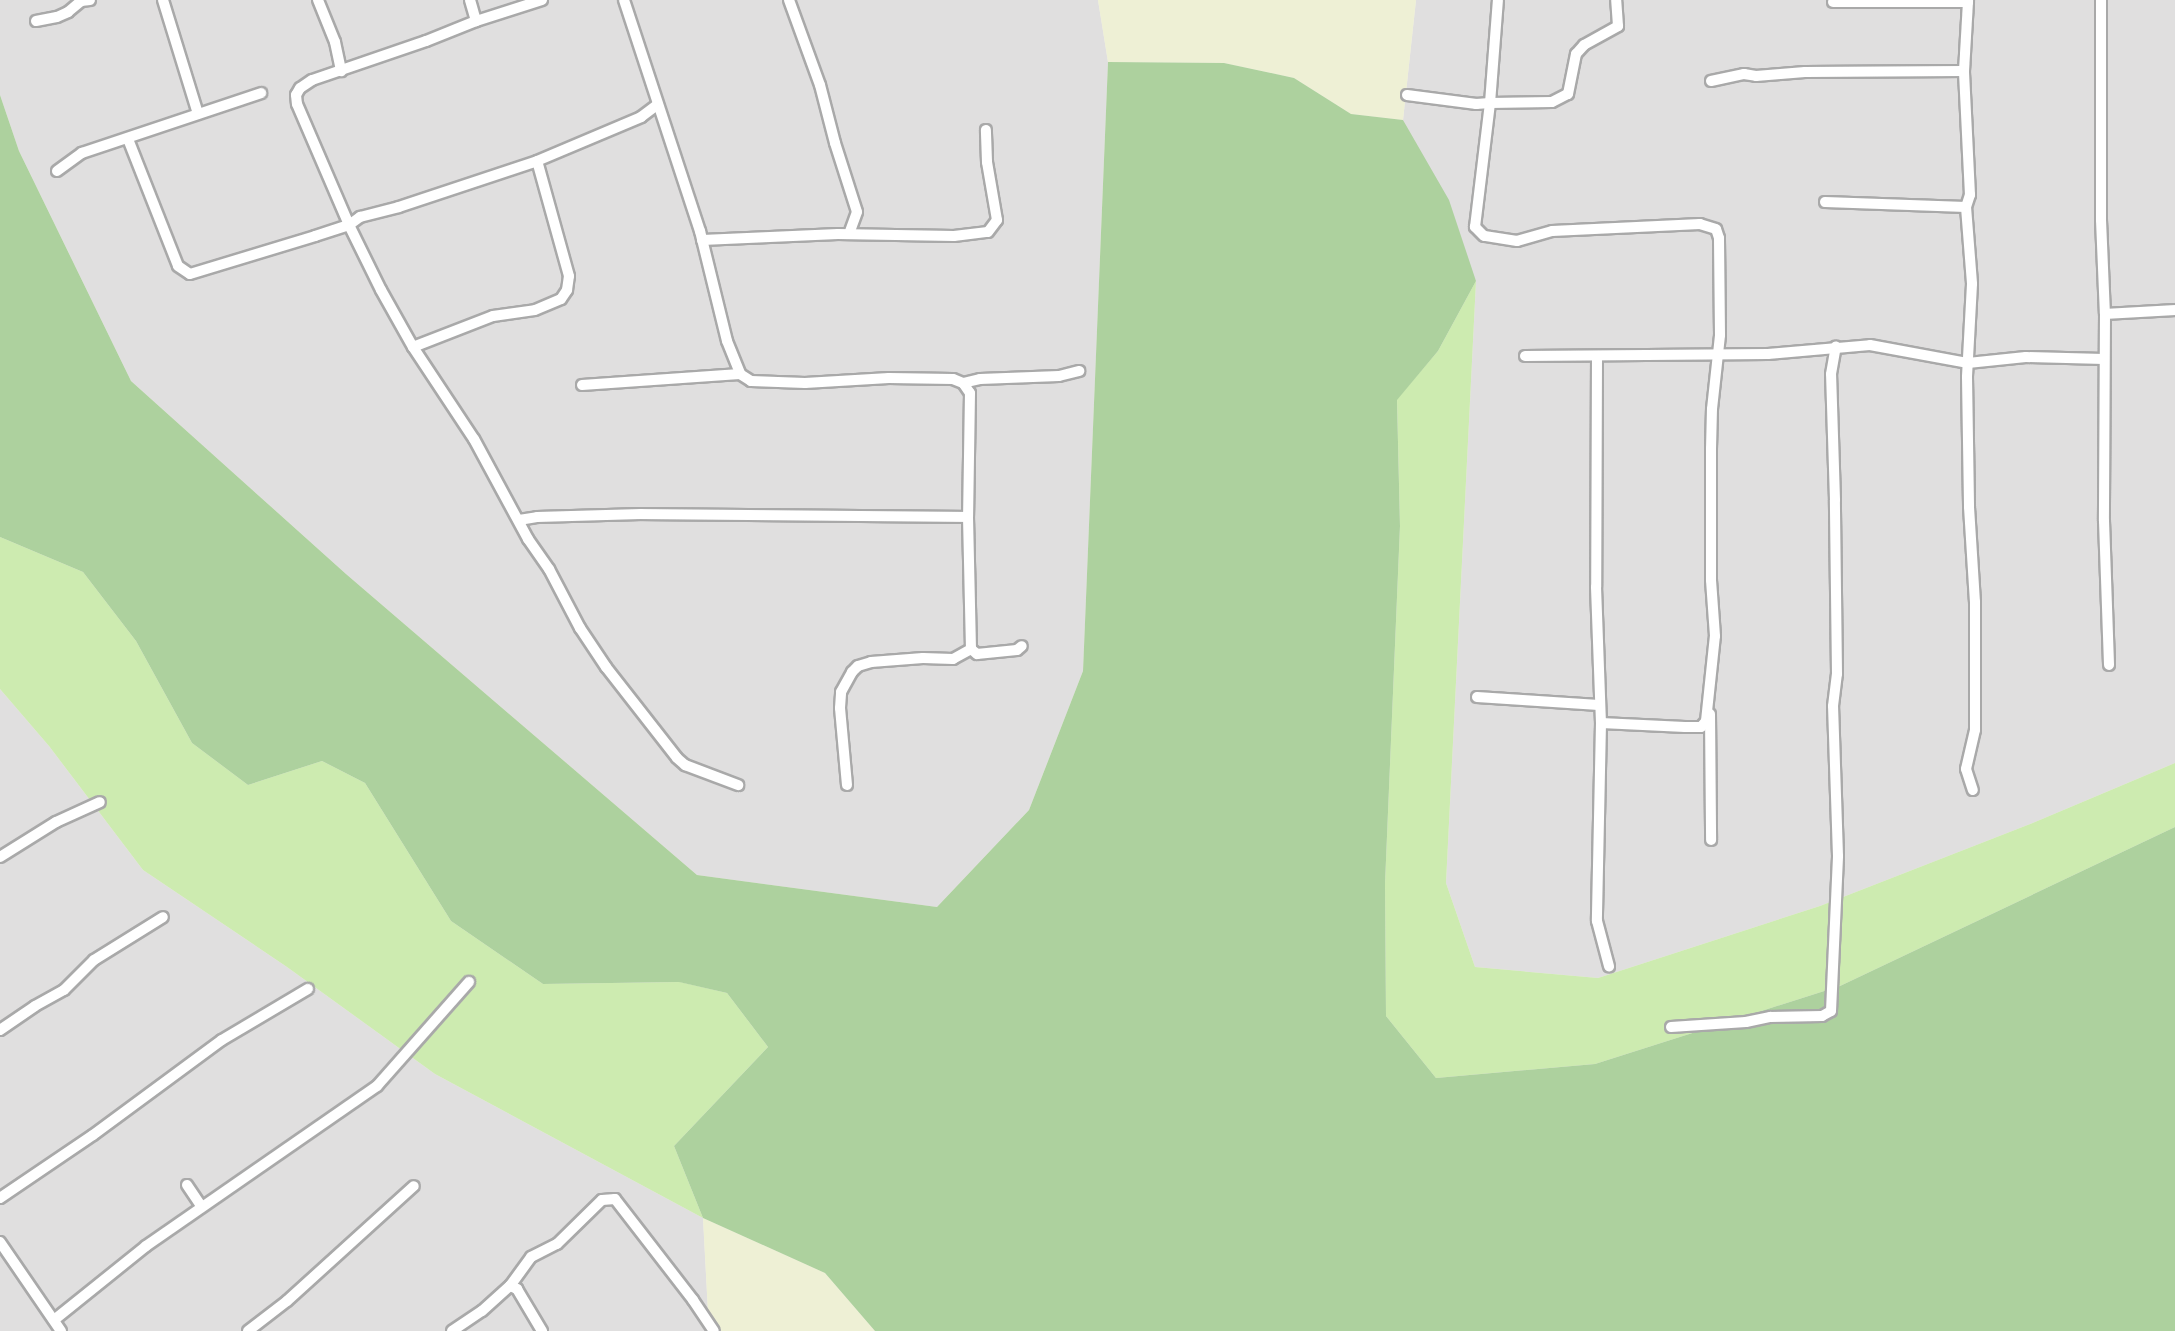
<!DOCTYPE html>
<html>
<head>
<meta charset="utf-8">
<style>
	body { margin:0 }
	#map { position:relative; width:2175px; height:1331px; overflow:hidden; background:#f2efe9; font-family:Quicksand,sans-serif }
	div>[style] { position:absolute }
	.residential>* { inset:0; background:#e0dfdf }
	.farmland>* { inset:0; background:#eef0d5 }
	.grass>* { inset:0; background:#cdebb0 }
	.forest>* { inset:0; background:#add19e }
	.roads { filter:drop-shadow(2px 0 #a9a9a9) drop-shadow(-2px 0 #a9a9a9) drop-shadow(0 2px #a9a9a9) drop-shadow(0 -2px #a9a9a9) }
	.minor>* { height:10px; margin:-5px; padding:0 5px; transform-origin:5px; border-radius:5px; background:#fff }
	span { translate:-50% -50%; white-space:nowrap; text-align:center; line-height:1.15; -webkit-text-stroke:4.5px #fff; paint-order:stroke }
</style>
</head>
<body>
<div id="map">
	<div class="residential">
		<div style="clip-path:polygon(0 0,1098px 0,1108px 62px,1083px 671px,1029px 810px,937px 907px,697px 875px,346px 574px,131px 381px,19px 151px,0 95px)"></div>
		<div style="clip-path:polygon(1416px 0,2175px 0,2175px 763px,2035px 822px,1820px 906px,1598px 978px,1475px 967px,1446px 883px,1476px 281px,1403px 120px)"></div>
		<div style="clip-path:polygon(0 689px,49px 746px,143px 870px,287px 967px,435px 1074px,703px 1218px,709px 1331px,0 1331px)"></div>
	</div>
	<div class="farmland">
		<div style="clip-path:polygon(1098px 0,1416px 0,1403px 120px,1351px 114px,1294px 78px,1224px 63px,1108px 62px)"></div>
		<div style="clip-path:polygon(703px 1218px,825px 1273px,875px 1331px,709px 1331px)"></div>
	</div>
	<div class="grass">
		<div style="clip-path:polygon(1476px 281px,1446px 883px,1475px 967px,1598px 978px,1820px 906px,2035px 822px,2175px 763px,2175px 827px,1840px 986px,1595px 1064px,1436px 1078px,1386px 1016px,1385px 884px,1400px 526px,1397px 399px,1438px 351px)"></div>
		<div style="clip-path:polygon(0 537px,83px 572px,136px 641px,192px 743px,248px 785px,322px 761px,365px 783px,451px 921px,543px 984px,680px 982px,727px 993px,768px 1047px,674px 1146px,703px 1218px,435px 1074px,287px 967px,143px 870px,49px 746px,0 689px)"></div>
	</div>
	<div class="forest">
		<div style="clip-path:polygon(1108px 62px,1224px 63px,1294px 78px,1351px 114px,1403px 120px,1449px 200px,1476px 281px,1438px 351px,1397px 400px,1400px 526px,1385px 884px,1386px 1016px,1436px 1078px,1595px 1064px,1840px 986px,2175px 827px,2175px 1331px,875px 1331px,825px 1273px,703px 1218px,674px 1146px,768px 1047px,727px 993px,679px 982px,543px 984px,451px 921px,365px 783px,322px 761px,248px 785px,192px 743px,136px 641px,83px 572px,0 537px,0 95px,19px 151px,131px 381px,346px 574px,697px 875px,937px 907px,1029px 810px,1083px 671px)"></div>
	</div>
	<div class="roads">
		<div class="minor">
			<div style="left:163px;top:0;width:119px;rotate:72.9deg"></div>
			<div style="left:318px;top:0;width:45px;rotate:68deg"></div>
			<div style="left:335px;top:42px;width:30px;rotate:78deg"></div>
			<div style="left:470px;top:0;width:22px;rotate:74deg"></div>
			<div style="left:542px;top:0;width:69px;rotate:162.3deg"></div>
			<div style="left:476px;top:21px;width:54px;rotate:158.2deg"></div>
			<div style="left:426px;top:41px;width:120px;rotate:161.1deg"></div>
			<div style="left:312px;top:80px;width:14px;rotate:146deg"></div>
			<div style="left:300px;top:88px;width:8px;rotate:120deg"></div>
			<div style="left:296px;top:95px;width:9px;rotate:84deg"></div>
			<div style="left:297px;top:104px;width:132px;rotate:66.7deg"></div>
			<div style="left:349px;top:225px;width:72px;rotate:63.8deg"></div>
			<div style="left:381px;top:290px;width:65px;rotate:60.7deg"></div>
			<div style="left:413px;top:347px;width:110px;rotate:56.5deg"></div>
			<div style="left:474px;top:439px;width:114px;rotate:61.6deg"></div>
			<div style="left:528px;top:539px;width:37px;rotate:55deg"></div>
			<div style="left:549px;top:569px;width:67px;rotate:62.3deg"></div>
			<div style="left:580px;top:628px;width:47px;rotate:56.3deg"></div>
			<div style="left:606px;top:667px;width:115px;rotate:52deg"></div>
			<div style="left:677px;top:758px;width:11px;rotate:41deg"></div>
			<div style="left:685px;top:765px;width:57px;rotate:20.7deg"></div>
			<div style="left:624px;top:0;width:243px;rotate:71.8deg"></div>
			<div style="left:700px;top:231px;width:113px;rotate:76.2deg"></div>
			<div style="left:727px;top:341px;width:35px;rotate:68deg"></div>
			<div style="left:740px;top:374px;width:13px;rotate:32deg"></div>
			<div style="left:751px;top:381px;width:54px;rotate:2.1deg"></div>
			<div style="left:805px;top:383px;width:84px;rotate:-3.4deg"></div>
			<div style="left:889px;top:378px;width:64px;rotate:0.9deg"></div>
			<div style="left:953px;top:379px;width:11px;rotate:22deg"></div>
			<div style="left:963px;top:383px;width:12px;rotate:55deg"></div>
			<div style="left:970px;top:393px;width:124px;rotate:90.9deg"></div>
			<div style="left:968px;top:517px;width:132px;rotate:88.7deg"></div>
			<div style="left:971px;top:649px;width:8px;rotate:40deg"></div>
			<div style="left:977px;top:654px;width:40px;rotate:-5.7deg"></div>
			<div style="left:1017px;top:650px;width:6px;rotate:-39deg"></div>
			<div style="left:789px;top:0;width:90px;rotate:70deg"></div>
			<div style="left:820px;top:85px;width:60px;rotate:75.5deg"></div>
			<div style="left:835px;top:143px;width:72px;rotate:72.3deg"></div>
			<div style="left:857px;top:212px;width:23px;rotate:110deg"></div>
			<div style="left:2101px;top:0;width:220px;rotate:90deg"></div>
			<div style="left:2101px;top:220px;width:94px;rotate:87.6deg"></div>
			<div style="left:2105px;top:314px;width:207px;rotate:90.3deg"></div>
			<div style="left:2104px;top:521px;width:144px;rotate:88deg"></div>
			<div style="left:1833px;top:2px;width:135px"></div>
			<div style="left:1968px;top:2px;width:2px;rotate:-90deg"></div>
			<div style="left:36px;top:21px;width:21px;rotate:-11deg"></div>
			<div style="left:57px;top:17px;width:12px;rotate:-24deg"></div>
			<div style="left:68px;top:12px;width:17px;rotate:-40deg"></div>
			<div style="left:81px;top:1px;width:9px;rotate:-6deg"></div>
			<div style="left:1711px;top:81px;width:34px;rotate:-12deg"></div>
			<div style="left:1744px;top:74px;width:12px;rotate:9deg"></div>
			<div style="left:1756px;top:76px;width:49px;rotate:-4.7deg"></div>
			<div style="left:1805px;top:72px;width:159px;rotate:-0.4deg"></div>
			<div style="left:1964px;top:71px;width:69px;rotate:-86.7deg"></div>
			<div style="left:1407px;top:95px;width:70px;rotate:7.4deg"></div>
			<div style="left:1476px;top:104px;width:14px;rotate:-4deg"></div>
			<div style="left:1490px;top:103px;width:103px;rotate:-85.6deg"></div>
			<div style="left:128px;top:139px;width:136px;rotate:68.5deg"></div>
			<div style="left:178px;top:266px;width:14px;rotate:34deg"></div>
			<div style="left:190px;top:274px;width:131px;rotate:-16.9deg"></div>
			<div style="left:315px;top:236px;width:36px;rotate:-18deg"></div>
			<div style="left:349px;top:225px;width:14px;rotate:-36deg"></div>
			<div style="left:360px;top:217px;width:40px;rotate:-14.4deg"></div>
			<div style="left:399px;top:207px;width:145px;rotate:-18.4deg"></div>
			<div style="left:537px;top:161px;width:113px;rotate:-22.9deg"></div>
			<div style="left:641px;top:117px;width:20px;rotate:-37deg"></div>
			<div style="left:57px;top:171px;width:31px;rotate:-36deg"></div>
			<div style="left:82px;top:153px;width:189px;rotate:-18.5deg"></div>
			<div style="left:1825px;top:202px;width:141px;rotate:2deg"></div>
			<div style="left:1966px;top:207px;width:13px;rotate:-72deg"></div>
			<div style="left:1970px;top:195px;width:124px;rotate:-92.8deg"></div>
			<div style="left:1966px;top:207px;width:77px;rotate:85.5deg"></div>
			<div style="left:1972px;top:284px;width:93px;rotate:93.1deg"></div>
			<div style="left:1967px;top:377px;width:130px;rotate:89.1deg"></div>
			<div style="left:1969px;top:507px;width:95px;rotate:86.4deg"></div>
			<div style="left:1975px;top:602px;width:128px;rotate:90deg"></div>
			<div style="left:1975px;top:730px;width:40px;rotate:103deg"></div>
			<div style="left:1966px;top:769px;width:22px;rotate:72deg"></div>
			<div style="left:702px;top:240px;width:136px;rotate:-2.5deg"></div>
			<div style="left:838px;top:234px;width:116px;rotate:1deg"></div>
			<div style="left:954px;top:236px;width:34px;rotate:-7deg"></div>
			<div style="left:988px;top:232px;width:15px;rotate:-53deg"></div>
			<div style="left:997px;top:220px;width:59px;rotate:-99.8deg"></div>
			<div style="left:987px;top:162px;width:32px;rotate:-92deg"></div>
			<div style="left:2105px;top:314px;width:70px;rotate:-3.3deg"></div>
			<div style="left:413px;top:347px;width:86px;rotate:-21.2deg"></div>
			<div style="left:493px;top:316px;width:42px;rotate:-8.1deg"></div>
			<div style="left:535px;top:310px;width:28px;rotate:-23deg"></div>
			<div style="left:561px;top:299px;width:11px;rotate:-56deg"></div>
			<div style="left:567px;top:290px;width:14px;rotate:-82deg"></div>
			<div style="left:569px;top:276px;width:119px;rotate:-105.5deg"></div>
			<div style="left:1525px;top:356px;width:243px;rotate:-0.5deg"></div>
			<div style="left:1768px;top:354px;width:102px;rotate:-5deg"></div>
			<div style="left:1870px;top:345px;width:100px;rotate:10.4deg"></div>
			<div style="left:1968px;top:363px;width:58px;rotate:-5.9deg"></div>
			<div style="left:2026px;top:357px;width:78px;rotate:1.5deg"></div>
			<div style="left:1597px;top:357px;width:230px;rotate:90.2deg"></div>
			<div style="left:1596px;top:587px;width:136px;rotate:87.9deg"></div>
			<div style="left:1601px;top:723px;width:198px;rotate:91.2deg"></div>
			<div style="left:1597px;top:921px;width:47px;rotate:75.1deg"></div>
			<div style="left:963px;top:383px;width:17px;rotate:-13deg"></div>
			<div style="left:980px;top:379px;width:79px;rotate:-2.2deg"></div>
			<div style="left:1059px;top:376px;width:21px;rotate:-14deg"></div>
			<div style="left:582px;top:385px;width:158px;rotate:-4deg"></div>
			<div style="left:519px;top:520px;width:18px;rotate:-9deg"></div>
			<div style="left:537px;top:517px;width:104px;rotate:-1.7deg"></div>
			<div style="left:641px;top:514px;width:327px;rotate:0.5deg"></div>
			<div style="left:1477px;top:697px;width:122px;rotate:3.8deg"></div>
			<div style="left:1710px;top:714px;width:126px;rotate:89.5deg"></div>
			<div style="left:1601px;top:723px;width:84px;rotate:2.7deg"></div>
			<div style="left:1685px;top:727px;width:16px"></div>
			<div style="left:1701px;top:727px;width:8px;rotate:-50deg"></div>
			<div style="left:1706px;top:721px;width:85px;rotate:-84deg"></div>
			<div style="left:1715px;top:636px;width:56px;rotate:-94.1deg"></div>
			<div style="left:1711px;top:580px;width:131px;rotate:-90deg"></div>
			<div style="left:1711px;top:449px;width:40px;rotate:-88.6deg"></div>
			<div style="left:1712px;top:409px;width:74px;rotate:-83.8deg"></div>
			<div style="left:1720px;top:335px;width:97px;rotate:-90.6deg"></div>
			<div style="left:1719px;top:238px;width:9px;rotate:-108deg"></div>
			<div style="left:1716px;top:229px;width:17px;rotate:-163deg"></div>
			<div style="left:1700px;top:224px;width:148px;rotate:177.3deg"></div>
			<div style="left:1552px;top:231px;width:36px;rotate:164deg"></div>
			<div style="left:1517px;top:241px;width:33px;rotate:-171deg"></div>
			<div style="left:1484px;top:236px;width:13px;rotate:-135deg"></div>
			<div style="left:1475px;top:227px;width:125px;rotate:-83.1deg"></div>
			<div style="left:1490px;top:103px;width:62px;rotate:-0.9deg"></div>
			<div style="left:1552px;top:102px;width:18px;rotate:-27deg"></div>
			<div style="left:1568px;top:94px;width:41px;rotate:-78.7deg"></div>
			<div style="left:1576px;top:54px;width:12px;rotate:-48deg"></div>
			<div style="left:1584px;top:45px;width:39px;rotate:-29deg"></div>
			<div style="left:1618px;top:26px;width:26px;rotate:-94deg"></div>
			<div style="left:847px;top:785px;width:77px;rotate:-95.2deg"></div>
			<div style="left:840px;top:708px;width:16px;rotate:-86deg"></div>
			<div style="left:841px;top:692px;width:23px;rotate:-61deg"></div>
			<div style="left:852px;top:672px;width:8px;rotate:-45deg"></div>
			<div style="left:858px;top:666px;width:14px;rotate:-17deg"></div>
			<div style="left:871px;top:662px;width:52px;rotate:-4.4deg"></div>
			<div style="left:923px;top:658px;width:30px;rotate:2deg"></div>
			<div style="left:953px;top:659px;width:21px;rotate:-29deg"></div>
			<div style="left:0;top:857px;width:66px;rotate:-32deg"></div>
			<div style="left:56px;top:822px;width:48px;rotate:-24.4deg"></div>
			<div style="left:1671px;top:1027px;width:75px;rotate:-3.8deg"></div>
			<div style="left:1746px;top:1022px;width:25px;rotate:-12deg"></div>
			<div style="left:1770px;top:1017px;width:52px;rotate:-1.1deg"></div>
			<div style="left:1822px;top:1016px;width:10px;rotate:-29deg"></div>
			<div style="left:1831px;top:1011px;width:155px;rotate:-87.4deg"></div>
			<div style="left:1838px;top:856px;width:150px;rotate:-91.9deg"></div>
			<div style="left:1833px;top:706px;width:32px;rotate:-83deg"></div>
			<div style="left:1837px;top:674px;width:174px;rotate:-90.7deg"></div>
			<div style="left:1835px;top:500px;width:126px;rotate:-91.8deg"></div>
			<div style="left:1831px;top:374px;width:28px;rotate:-80deg"></div>
			<div style="left:0;top:1030px;width:42px;rotate:-34.4deg"></div>
			<div style="left:35px;top:1006px;width:33px;rotate:-29deg"></div>
			<div style="left:64px;top:990px;width:42px;rotate:-45deg"></div>
			<div style="left:94px;top:960px;width:81px;rotate:-31.9deg"></div>
			<div style="left:187px;top:1185px;width:25px;rotate:56deg"></div>
			<div style="left:0;top:1198px;width:112px;rotate:-34.1deg"></div>
			<div style="left:93px;top:1135px;width:160px;rotate:-36.4deg"></div>
			<div style="left:222px;top:1040px;width:100px;rotate:-30.7deg"></div>
			<div style="left:0;top:1242px;width:108px;rotate:55.6deg"></div>
			<div style="left:510px;top:1286px;width:8px;rotate:23deg"></div>
			<div style="left:517px;top:1289px;width:49px;rotate:59.2deg"></div>
			<div style="left:54px;top:1320px;width:118px;rotate:-38.8deg"></div>
			<div style="left:146px;top:1246px;width:281px;rotate:-34.7deg"></div>
			<div style="left:377px;top:1086px;width:139px;rotate:-48.5deg"></div>
			<div style="left:248px;top:1331px;width:49px;rotate:-37.6deg"></div>
			<div style="left:287px;top:1301px;width:171px;rotate:-42.2deg"></div>
			<div style="left:452px;top:1331px;width:36px;rotate:-34deg"></div>
			<div style="left:482px;top:1311px;width:38px;rotate:-42deg"></div>
			<div style="left:510px;top:1286px;width:36px;rotate:-54deg"></div>
			<div style="left:531px;top:1257px;width:29px;rotate:-27deg"></div>
			<div style="left:557px;top:1244px;width:63px;rotate:-44.4deg"></div>
			<div style="left:602px;top:1200px;width:13px;rotate:-4deg"></div>
			<div style="left:615px;top:1199px;width:128px;rotate:52.3deg"></div>
			<div style="left:693px;top:1300px;width:37px;rotate:56deg"></div>
		</div>
	</div>
</div>
</body>
</html>
